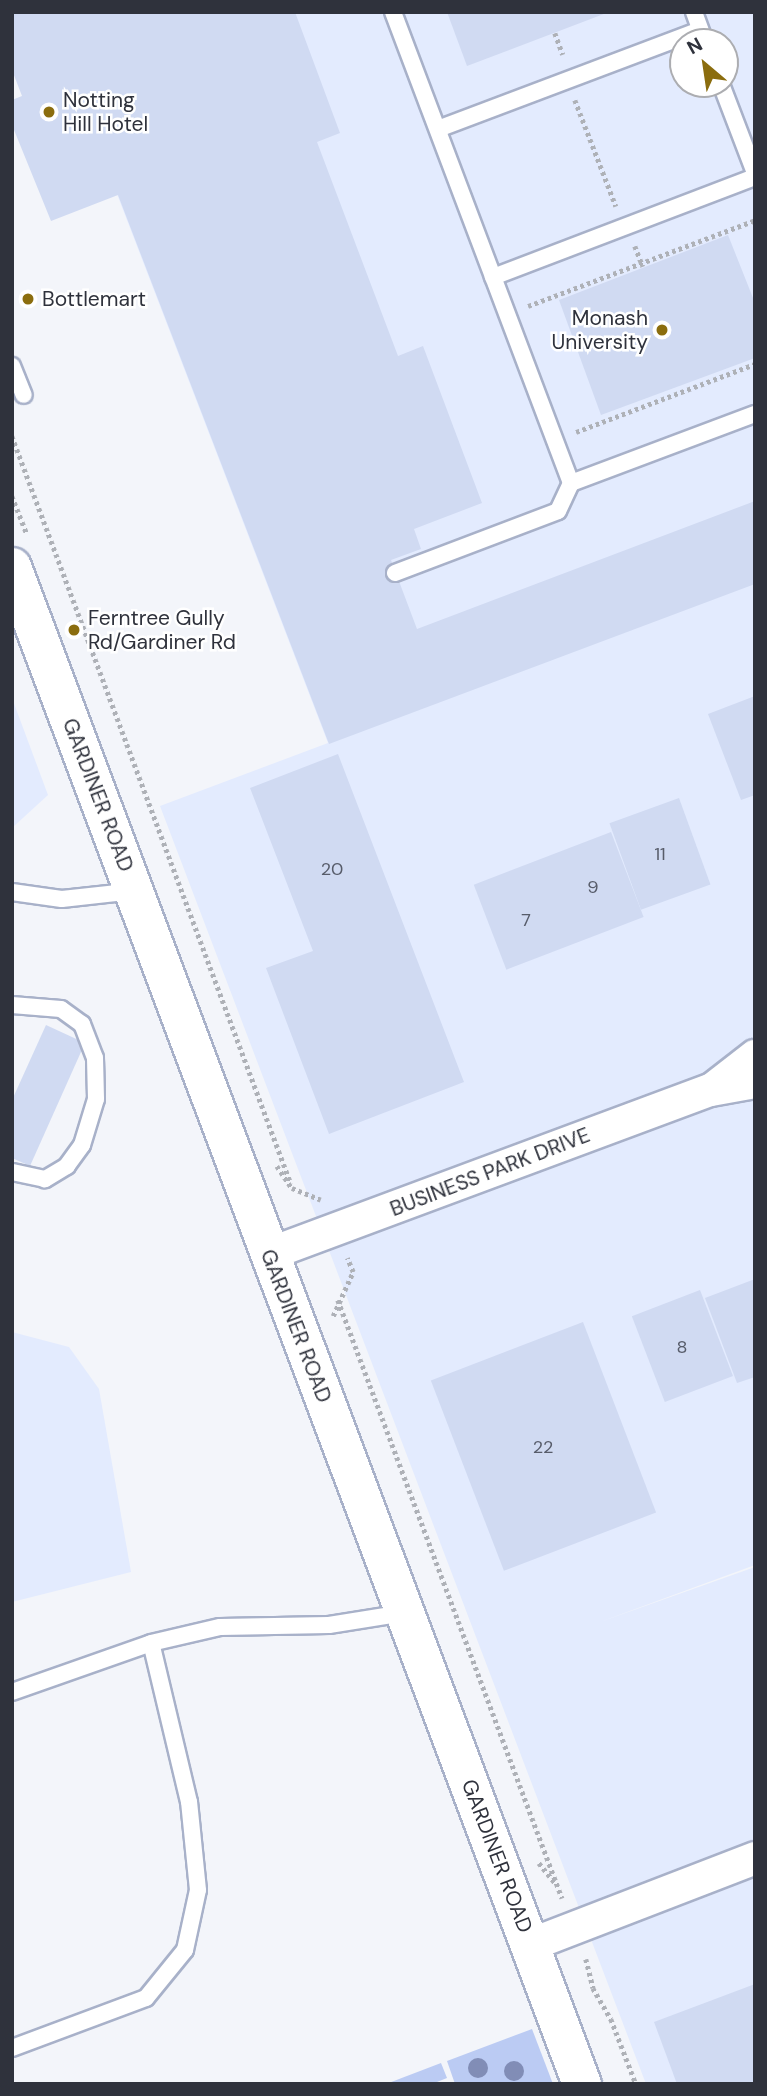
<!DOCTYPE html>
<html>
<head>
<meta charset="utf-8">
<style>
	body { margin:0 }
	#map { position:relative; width:767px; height:2096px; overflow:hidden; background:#f3f5fa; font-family:"DM Sans",sans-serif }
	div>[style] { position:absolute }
	.built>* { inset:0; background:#e3ebfe }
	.green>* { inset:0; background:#bbcbf3 }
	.building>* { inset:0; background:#d0daf2; transform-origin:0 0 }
	.path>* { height:4.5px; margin-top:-2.25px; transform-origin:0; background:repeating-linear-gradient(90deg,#aeb1b7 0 3.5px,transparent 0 7px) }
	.roads { filter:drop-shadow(2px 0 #a8b1c9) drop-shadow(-2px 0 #a8b1c9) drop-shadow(0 2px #a8b1c9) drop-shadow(0 -2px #a8b1c9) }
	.service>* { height:16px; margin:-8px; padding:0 8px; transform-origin:8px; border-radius:8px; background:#fff }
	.minor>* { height:32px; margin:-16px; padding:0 16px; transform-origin:16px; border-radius:16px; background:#fff }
	.tertiary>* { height:38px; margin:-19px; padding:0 19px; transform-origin:19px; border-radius:19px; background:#fff }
	.trees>* { width:20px; height:20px; margin:-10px; border-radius:50%; background:#818db6 }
	.dots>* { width:19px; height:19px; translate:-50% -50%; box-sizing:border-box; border:4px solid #fff; border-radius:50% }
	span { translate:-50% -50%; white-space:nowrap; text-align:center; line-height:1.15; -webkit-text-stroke:5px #fff; paint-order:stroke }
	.number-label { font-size:18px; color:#575c6a }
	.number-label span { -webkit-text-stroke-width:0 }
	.poi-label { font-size:21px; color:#2f323c }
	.left { translate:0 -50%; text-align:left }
	.right { translate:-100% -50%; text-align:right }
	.street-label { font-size:21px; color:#2f323c }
	.frame { position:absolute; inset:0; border:14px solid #2f323c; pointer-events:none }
	.north { position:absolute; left:669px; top:28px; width:70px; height:70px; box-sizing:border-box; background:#fff; border:2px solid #acadb1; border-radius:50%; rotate:331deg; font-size:19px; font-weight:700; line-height:28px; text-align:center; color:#2f323c }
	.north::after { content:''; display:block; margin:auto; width:24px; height:32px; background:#8b6d0e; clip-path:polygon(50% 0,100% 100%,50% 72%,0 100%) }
</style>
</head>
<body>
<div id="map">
	<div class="built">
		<div style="clip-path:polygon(evenodd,47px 12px,755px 12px,755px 1565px,600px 1622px,755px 1567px,755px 2084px,646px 2084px,160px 806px,328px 743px,47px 12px,683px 42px,725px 42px,725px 84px,683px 84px,683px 42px)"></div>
		<div style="clip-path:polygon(12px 698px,48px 795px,12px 828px)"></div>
		<div style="clip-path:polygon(12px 1332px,69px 1347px,99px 1389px,131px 1572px,12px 1602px)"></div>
	</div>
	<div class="green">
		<div style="clip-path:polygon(532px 2029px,553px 2084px,455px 2084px,447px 2061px)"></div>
		<div style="clip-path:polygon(441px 2063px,447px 2078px,432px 2084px,386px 2084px)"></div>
	</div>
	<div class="building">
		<div style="clip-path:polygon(12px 12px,295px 12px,340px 133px,317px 142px,398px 356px,423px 346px,482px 503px,414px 529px,421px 549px,391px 560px,417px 629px,755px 501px,755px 584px,329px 744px,118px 195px,51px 221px,12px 125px,12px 100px,22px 96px,12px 70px)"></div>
		<div style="clip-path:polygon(447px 12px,609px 12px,467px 66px)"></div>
		<div style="clip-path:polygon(728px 235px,755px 303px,755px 358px,601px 415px,559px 300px)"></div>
		<div style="clip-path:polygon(755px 696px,755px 795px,741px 800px,708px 714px)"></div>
		<div style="clip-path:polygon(338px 754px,464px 1082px,329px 1134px,266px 968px,313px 951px,250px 788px)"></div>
		<div style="left:679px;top:798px;width:92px;height:74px;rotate:70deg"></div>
		<div style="left:611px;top:832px;width:91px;height:147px;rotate:69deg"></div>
		<div style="clip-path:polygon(46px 1025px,85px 1043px,30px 1166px,12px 1158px,12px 1100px)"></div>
		<div style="clip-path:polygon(755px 1279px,755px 1377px,737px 1383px,705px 1298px)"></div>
		<div style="left:700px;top:1290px;width:92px;height:73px;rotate:69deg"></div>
		<div style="left:583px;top:1322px;width:204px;height:163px;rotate:69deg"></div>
		<div style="clip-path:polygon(755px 1984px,755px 2084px,677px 2084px,654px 2022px)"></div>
	</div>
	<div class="path">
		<div style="left:555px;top:33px;width:23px;rotate:70deg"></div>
		<div style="left:575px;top:100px;width:114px;rotate:68.9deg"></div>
		<div style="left:635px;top:246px;width:22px;rotate:69deg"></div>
		<div style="left:528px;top:306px;width:243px;rotate:-20.7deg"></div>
		<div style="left:576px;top:432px;width:191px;rotate:-20.8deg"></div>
		<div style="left:12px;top:436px;width:798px;rotate:69.54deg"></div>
		<div style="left:12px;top:496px;width:41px;rotate:68.5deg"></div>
		<div style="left:277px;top:1166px;width:27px;rotate:56deg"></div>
		<div style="left:292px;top:1188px;width:31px;rotate:22deg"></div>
		<div style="left:338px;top:1300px;width:639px;rotate:69.46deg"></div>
		<div style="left:333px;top:1316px;width:48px;rotate:-65.6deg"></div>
		<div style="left:353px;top:1272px;width:15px;rotate:-113deg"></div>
		<div style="left:539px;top:1863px;width:28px;rotate:51deg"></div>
		<div style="left:586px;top:1959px;width:30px;rotate:76deg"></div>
		<div style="left:593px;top:1988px;width:36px;rotate:60deg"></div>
		<div style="left:611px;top:2019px;width:70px;rotate:69deg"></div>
	</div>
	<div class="roads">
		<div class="service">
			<div style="left:393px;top:12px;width:504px;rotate:69.3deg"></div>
			<div style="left:571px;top:483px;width:197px;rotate:-20.6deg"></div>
			<div style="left:694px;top:12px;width:32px;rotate:70deg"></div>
			<div style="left:721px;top:84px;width:95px;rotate:69.1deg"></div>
			<div style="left:438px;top:129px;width:280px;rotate:-20.7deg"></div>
			<div style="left:493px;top:277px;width:280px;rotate:-20.9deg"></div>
			<div style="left:12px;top:366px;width:31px;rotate:68deg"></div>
			<div style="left:395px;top:573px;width:174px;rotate:-20.8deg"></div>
			<div style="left:558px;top:511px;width:31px;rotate:-65deg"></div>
			<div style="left:12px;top:892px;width:50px;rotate:8deg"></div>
			<div style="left:62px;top:899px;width:72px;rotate:-6.3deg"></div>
			<div style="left:12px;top:1005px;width:49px;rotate:4.7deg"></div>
			<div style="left:61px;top:1009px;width:26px;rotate:36deg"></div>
			<div style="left:82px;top:1024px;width:36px;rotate:69deg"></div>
			<div style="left:95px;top:1058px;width:41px;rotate:88.6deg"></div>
			<div style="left:96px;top:1099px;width:48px;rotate:106.9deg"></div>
			<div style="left:82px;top:1145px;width:26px;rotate:126deg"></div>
			<div style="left:67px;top:1166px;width:26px;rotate:149deg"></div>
			<div style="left:45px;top:1179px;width:34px;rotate:-168deg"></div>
			<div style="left:12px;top:1692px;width:147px;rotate:-19.4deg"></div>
			<div style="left:151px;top:1643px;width:71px;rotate:-13.1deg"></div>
			<div style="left:220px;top:1627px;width:109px;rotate:-1.1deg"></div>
			<div style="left:329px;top:1625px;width:76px;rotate:-9.1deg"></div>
			<div style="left:12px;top:2048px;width:143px;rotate:-20.5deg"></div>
			<div style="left:146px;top:1998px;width:62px;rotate:-50.9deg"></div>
			<div style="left:185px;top:1950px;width:61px;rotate:-77.8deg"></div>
			<div style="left:198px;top:1890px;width:88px;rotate:-95.8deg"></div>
			<div style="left:189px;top:1802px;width:163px;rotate:-103.4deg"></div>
		</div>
		<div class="minor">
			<div style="left:715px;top:1087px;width:51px;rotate:-37.8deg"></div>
			<div style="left:269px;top:1254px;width:471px;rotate:-20.4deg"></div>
			<div style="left:711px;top:1090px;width:45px;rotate:-10.3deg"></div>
			<div style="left:530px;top:1945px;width:241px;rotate:-21.1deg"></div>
		</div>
		<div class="tertiary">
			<div style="left:12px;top:567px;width:1621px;rotate:69.41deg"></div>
		</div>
	</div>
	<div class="trees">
		<div style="left:478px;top:2068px"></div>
		<div style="left:514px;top:2071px"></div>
	</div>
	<div class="dots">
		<div style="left:49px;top:112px;background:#8b6d0e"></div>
		<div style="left:28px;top:299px;background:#8b6d0e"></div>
		<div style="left:662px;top:330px;background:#8b6d0e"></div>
		<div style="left:74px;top:630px;background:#8b6d0e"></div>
	</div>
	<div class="number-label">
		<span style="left:660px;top:854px">11</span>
		<span style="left:332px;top:869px">20</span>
		<span style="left:593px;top:887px">9</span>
		<span style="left:526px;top:920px">7</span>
		<span style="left:682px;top:1347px">8</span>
		<span style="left:543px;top:1447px">22</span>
	</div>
	<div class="poi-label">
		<span class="left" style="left:63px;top:112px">Notting<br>Hill Hotel</span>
		<span class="left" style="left:42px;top:299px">Bottlemart</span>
		<span class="right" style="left:648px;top:330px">Monash<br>University</span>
		<span class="left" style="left:88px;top:630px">Ferntree Gully<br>Rd/Gardiner Rd</span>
	</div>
	<div class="street-label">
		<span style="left:98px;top:795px;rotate:69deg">GARDINER ROAD</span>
		<span style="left:490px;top:1172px;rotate:-21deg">BUSINESS PARK DRIVE</span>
		<span style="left:296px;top:1326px;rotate:69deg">GARDINER ROAD</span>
		<span style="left:497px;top:1856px;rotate:69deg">GARDINER ROAD</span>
	</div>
	<div class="frame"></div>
	<div class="north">N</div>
</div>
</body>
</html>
